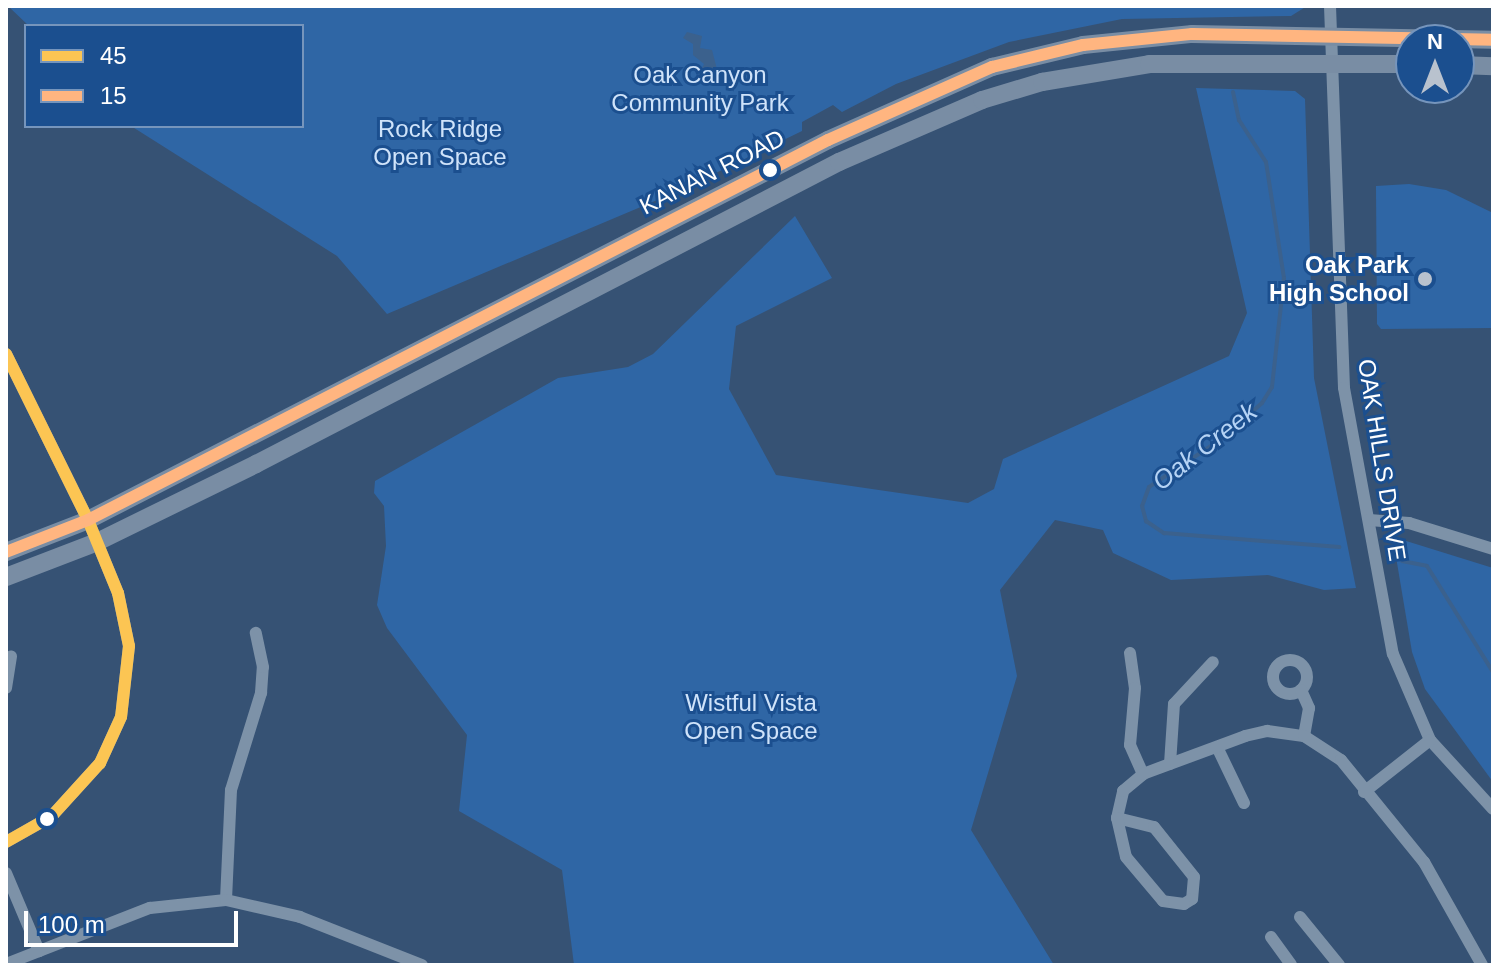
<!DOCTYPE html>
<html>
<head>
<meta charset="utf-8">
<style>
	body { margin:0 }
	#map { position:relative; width:1499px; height:971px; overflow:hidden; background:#365274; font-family:Arial,sans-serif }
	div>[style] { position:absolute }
	.green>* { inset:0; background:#2f66a5 }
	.water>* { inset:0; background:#3b618d }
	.stream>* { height:4px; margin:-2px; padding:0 2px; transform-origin:2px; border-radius:2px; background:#3b618d }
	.street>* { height:12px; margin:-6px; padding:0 6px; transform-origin:6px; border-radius:6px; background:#7d92a8 }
	.street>.ring { margin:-6px; padding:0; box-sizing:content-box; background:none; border:12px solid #7d92a8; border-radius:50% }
	.secondary>* { height:18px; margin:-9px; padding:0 9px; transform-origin:9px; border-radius:9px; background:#798da4 }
	.bus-1>* { height:12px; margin:-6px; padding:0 6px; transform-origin:6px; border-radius:6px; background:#fcc553 }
	.bus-2>* { height:12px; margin:-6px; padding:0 6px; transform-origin:6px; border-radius:6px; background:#ffb580 }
	.dots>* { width:22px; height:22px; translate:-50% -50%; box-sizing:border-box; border:4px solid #1b4f8f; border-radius:50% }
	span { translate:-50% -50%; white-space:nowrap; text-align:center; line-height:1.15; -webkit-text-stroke:6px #1b4f8f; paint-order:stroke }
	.park-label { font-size:24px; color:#cfe3fa }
	.street-label { font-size:24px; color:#fff }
	.poi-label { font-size:24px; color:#fff; font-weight:700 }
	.right { translate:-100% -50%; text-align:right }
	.water-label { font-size:26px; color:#b5d3f5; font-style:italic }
	.frame { position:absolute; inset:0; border:8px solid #fff; pointer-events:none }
	.legend { position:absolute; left:24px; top:24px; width:280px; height:104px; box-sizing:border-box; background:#1b4f8f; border:2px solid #7695bc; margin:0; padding:10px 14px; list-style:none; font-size:24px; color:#fff }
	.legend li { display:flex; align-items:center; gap:16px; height:40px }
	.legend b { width:40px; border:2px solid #7695bc }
	.north { position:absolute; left:1395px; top:24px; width:80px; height:80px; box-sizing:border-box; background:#1b4f8f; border:2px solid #7695bc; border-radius:50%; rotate:0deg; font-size:22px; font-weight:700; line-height:32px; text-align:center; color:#fff }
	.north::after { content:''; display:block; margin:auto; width:28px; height:36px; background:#b9c2ce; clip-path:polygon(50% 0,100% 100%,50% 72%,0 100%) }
	.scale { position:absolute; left:24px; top:911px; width:214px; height:36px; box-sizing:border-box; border:4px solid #fff; border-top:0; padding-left:10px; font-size:24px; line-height:28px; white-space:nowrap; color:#fff; -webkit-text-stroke:6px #1b4f8f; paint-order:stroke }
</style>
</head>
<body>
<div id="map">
	<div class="green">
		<div style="clip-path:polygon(8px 6px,1307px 6px,1291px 16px,1122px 19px,1009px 42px,896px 84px,842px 112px,833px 105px,802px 122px,802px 131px,681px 190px,387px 314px,337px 256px,131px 126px,302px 126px,302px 26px,29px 26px)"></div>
		<div style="clip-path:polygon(1196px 88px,1295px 91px,1305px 99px,1314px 378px,1356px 588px,1324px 590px,1268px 575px,1171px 580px,1113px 553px,1103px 530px,1055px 520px,1000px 590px,1017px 676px,971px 830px,1054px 965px,574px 965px,562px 870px,459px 811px,467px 735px,387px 628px,377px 605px,386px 546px,384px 506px,374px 493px,375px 481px,558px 378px,628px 367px,653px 354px,795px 216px,832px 278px,736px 326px,729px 389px,776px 475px,968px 503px,994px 489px,1003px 459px,1229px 356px,1247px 313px)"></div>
		<div style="clip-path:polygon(1409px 184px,1446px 190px,1493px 213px,1493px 328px,1381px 329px,1377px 324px,1376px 186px)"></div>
		<div style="clip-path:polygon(1403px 540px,1493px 568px,1493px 782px,1425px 689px,1412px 652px,1395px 551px)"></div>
	</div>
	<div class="water">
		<div style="clip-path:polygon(687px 32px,702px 36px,700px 48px,712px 50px,719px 77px,698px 77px,704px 64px,693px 55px,693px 44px,683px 38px)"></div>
	</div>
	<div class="stream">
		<div style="left:1233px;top:92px;width:29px;rotate:78deg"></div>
		<div style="left:1239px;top:120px;width:50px;rotate:57.3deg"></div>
		<div style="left:1266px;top:162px;width:117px;rotate:81.2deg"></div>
		<div style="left:1284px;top:278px;width:110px;rotate:96.3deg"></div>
		<div style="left:1272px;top:387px;width:19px;rotate:122deg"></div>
		<div style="left:1262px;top:403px;width:56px;rotate:138.6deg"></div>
		<div style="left:1220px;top:440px;width:85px;rotate:146.5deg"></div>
		<div style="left:1149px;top:487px;width:20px;rotate:110deg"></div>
		<div style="left:1142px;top:506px;width:16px;rotate:75deg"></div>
		<div style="left:1146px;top:521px;width:22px;rotate:34deg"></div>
		<div style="left:1164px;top:533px;width:176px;rotate:4.6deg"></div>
		<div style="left:1402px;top:561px;width:25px;rotate:11deg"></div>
		<div style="left:1427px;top:566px;width:125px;rotate:58.1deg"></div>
	</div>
	<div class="street">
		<div style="left:1330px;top:6px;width:382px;rotate:87.9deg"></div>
		<div style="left:1344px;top:388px;width:270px;rotate:79.6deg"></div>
		<div style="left:1393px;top:654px;width:94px;rotate:66.7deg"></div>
		<div style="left:1430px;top:740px;width:93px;rotate:47.6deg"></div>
		<div style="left:6px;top:354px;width:185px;rotate:63.7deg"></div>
		<div style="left:88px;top:520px;width:79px;rotate:67.7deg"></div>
		<div style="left:118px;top:593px;width:54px;rotate:78.3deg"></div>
		<div style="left:129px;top:646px;width:71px;rotate:96.4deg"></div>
		<div style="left:121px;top:717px;width:51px;rotate:114.5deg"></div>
		<div style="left:100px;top:763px;width:72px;rotate:132.2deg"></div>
		<div style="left:52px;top:816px;width:53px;rotate:150.5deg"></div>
		<div style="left:1369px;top:520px;width:40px;rotate:4.3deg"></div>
		<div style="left:1409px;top:523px;width:88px;rotate:17.2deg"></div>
		<div style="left:1130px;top:653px;width:35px;rotate:82deg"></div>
		<div style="left:1135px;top:688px;width:57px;rotate:95deg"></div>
		<div style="left:1130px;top:745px;width:32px;rotate:66deg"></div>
		<div class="ring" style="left:1273px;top:660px;width:22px;height:22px"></div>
		<div style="left:6px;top:688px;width:32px;rotate:-81deg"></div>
		<div style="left:1301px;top:690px;width:20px;rotate:66deg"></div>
		<div style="left:1309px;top:708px;width:28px;rotate:100deg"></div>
		<div style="left:1218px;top:749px;width:60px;rotate:64.3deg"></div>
		<div style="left:1170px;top:764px;width:60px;rotate:-86.2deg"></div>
		<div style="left:1174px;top:704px;width:57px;rotate:-47.1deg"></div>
		<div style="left:1364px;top:792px;width:84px;rotate:-38.2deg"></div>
		<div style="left:1117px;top:818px;width:28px;rotate:-77deg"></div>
		<div style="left:1123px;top:791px;width:26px;rotate:-40deg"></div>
		<div style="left:1143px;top:774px;width:109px;rotate:-20.4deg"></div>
		<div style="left:1245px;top:736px;width:23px;rotate:-13deg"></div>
		<div style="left:1267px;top:731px;width:37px;rotate:8deg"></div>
		<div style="left:1304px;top:736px;width:44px;rotate:33deg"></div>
		<div style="left:1341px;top:760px;width:132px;rotate:50.9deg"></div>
		<div style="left:1424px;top:862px;width:118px;rotate:60.6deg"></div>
		<div style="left:1117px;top:818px;width:38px;rotate:14deg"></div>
		<div style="left:1154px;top:827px;width:64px;rotate:51.3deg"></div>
		<div style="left:1194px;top:877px;width:22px;rotate:95deg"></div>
		<div style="left:1192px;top:899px;width:9px;rotate:148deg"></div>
		<div style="left:1184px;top:904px;width:21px;rotate:-172deg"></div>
		<div style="left:1163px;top:901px;width:57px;rotate:-130.1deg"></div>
		<div style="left:1126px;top:857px;width:40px;rotate:-103deg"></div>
		<div style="left:6px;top:873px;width:85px;rotate:67.1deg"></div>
		<div style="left:226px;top:900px;width:110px;rotate:-87.4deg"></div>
		<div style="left:231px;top:790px;width:102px;rotate:-72.8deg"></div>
		<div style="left:261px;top:693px;width:26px;rotate:-86deg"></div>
		<div style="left:263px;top:667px;width:35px;rotate:-102deg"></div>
		<div style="left:1300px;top:917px;width:62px;rotate:50.9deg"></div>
		<div style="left:1271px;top:937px;width:34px;rotate:54deg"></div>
		<div style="left:6px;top:964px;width:155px;rotate:-21.3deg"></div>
		<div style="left:150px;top:908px;width:76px;rotate:-6deg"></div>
		<div style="left:226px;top:900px;width:76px;rotate:12.9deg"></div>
		<div style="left:300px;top:917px;width:131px;rotate:21.5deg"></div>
	</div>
	<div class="secondary">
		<div style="left:1459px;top:65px;width:34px;rotate:2deg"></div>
		<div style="left:6px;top:552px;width:88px;rotate:-21.3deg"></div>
		<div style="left:88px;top:520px;width:832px;rotate:-27.18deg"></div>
		<div style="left:828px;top:140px;width:180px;rotate:-24deg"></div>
		<div style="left:992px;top:67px;width:94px;rotate:-13.6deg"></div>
		<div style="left:1083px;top:45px;width:110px;rotate:-5.8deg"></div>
		<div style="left:1192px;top:34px;width:301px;rotate:1.1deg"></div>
		<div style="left:6px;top:577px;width:97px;rotate:-21deg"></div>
		<div style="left:97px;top:542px;width:177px;rotate:-26.1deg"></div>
		<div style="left:256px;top:464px;width:657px;rotate:-27.38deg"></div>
		<div style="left:839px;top:162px;width:156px;rotate:-23.4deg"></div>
		<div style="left:982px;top:100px;width:63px;rotate:-16.7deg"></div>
		<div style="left:1042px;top:82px;width:109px;rotate:-9.5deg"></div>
		<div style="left:1149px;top:64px;width:262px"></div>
	</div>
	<div class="bus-1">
		<div style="left:6px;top:354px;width:185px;rotate:63.7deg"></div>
		<div style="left:88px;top:520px;width:79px;rotate:67.7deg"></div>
		<div style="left:118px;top:593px;width:54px;rotate:78.3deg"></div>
		<div style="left:129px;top:646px;width:71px;rotate:96.4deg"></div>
		<div style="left:121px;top:717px;width:51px;rotate:114.5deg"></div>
		<div style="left:100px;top:763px;width:72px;rotate:132.2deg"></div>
		<div style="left:52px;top:816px;width:53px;rotate:150.5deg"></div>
	</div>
	<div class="bus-2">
		<div style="left:6px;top:552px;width:88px;rotate:-21.3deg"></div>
		<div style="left:88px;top:520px;width:832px;rotate:-27.18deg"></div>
		<div style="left:828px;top:140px;width:180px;rotate:-24deg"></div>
		<div style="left:992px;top:67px;width:94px;rotate:-13.6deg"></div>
		<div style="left:1083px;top:45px;width:110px;rotate:-5.8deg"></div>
		<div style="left:1192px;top:34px;width:301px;rotate:1.1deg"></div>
	</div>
	<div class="dots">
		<div style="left:770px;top:170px;background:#fff"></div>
		<div style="left:1425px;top:279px;background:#b9c2ce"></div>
		<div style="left:47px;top:819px;background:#fff"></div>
	</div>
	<div class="park-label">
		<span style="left:700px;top:89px">Oak Canyon<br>Community Park</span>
		<span style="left:440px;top:143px">Rock Ridge<br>Open Space</span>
		<span style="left:751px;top:717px">Wistful Vista<br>Open Space</span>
	</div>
	<div class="street-label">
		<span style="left:712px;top:172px;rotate:-27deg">KANAN ROAD</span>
		<span style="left:1382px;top:460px;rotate:81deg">OAK HILLS DRIVE</span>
	</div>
	<div class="poi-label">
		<span class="right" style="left:1409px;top:279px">Oak Park<br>High School</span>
	</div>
	<div class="water-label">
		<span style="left:1205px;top:447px;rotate:-38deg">Oak Creek</span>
	</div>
	<div class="frame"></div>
	<ul class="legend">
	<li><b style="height:10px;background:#fcc553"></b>45</li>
	<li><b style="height:10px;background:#ffb580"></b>15</li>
	</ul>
	<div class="north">N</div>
	<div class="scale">100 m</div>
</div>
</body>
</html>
